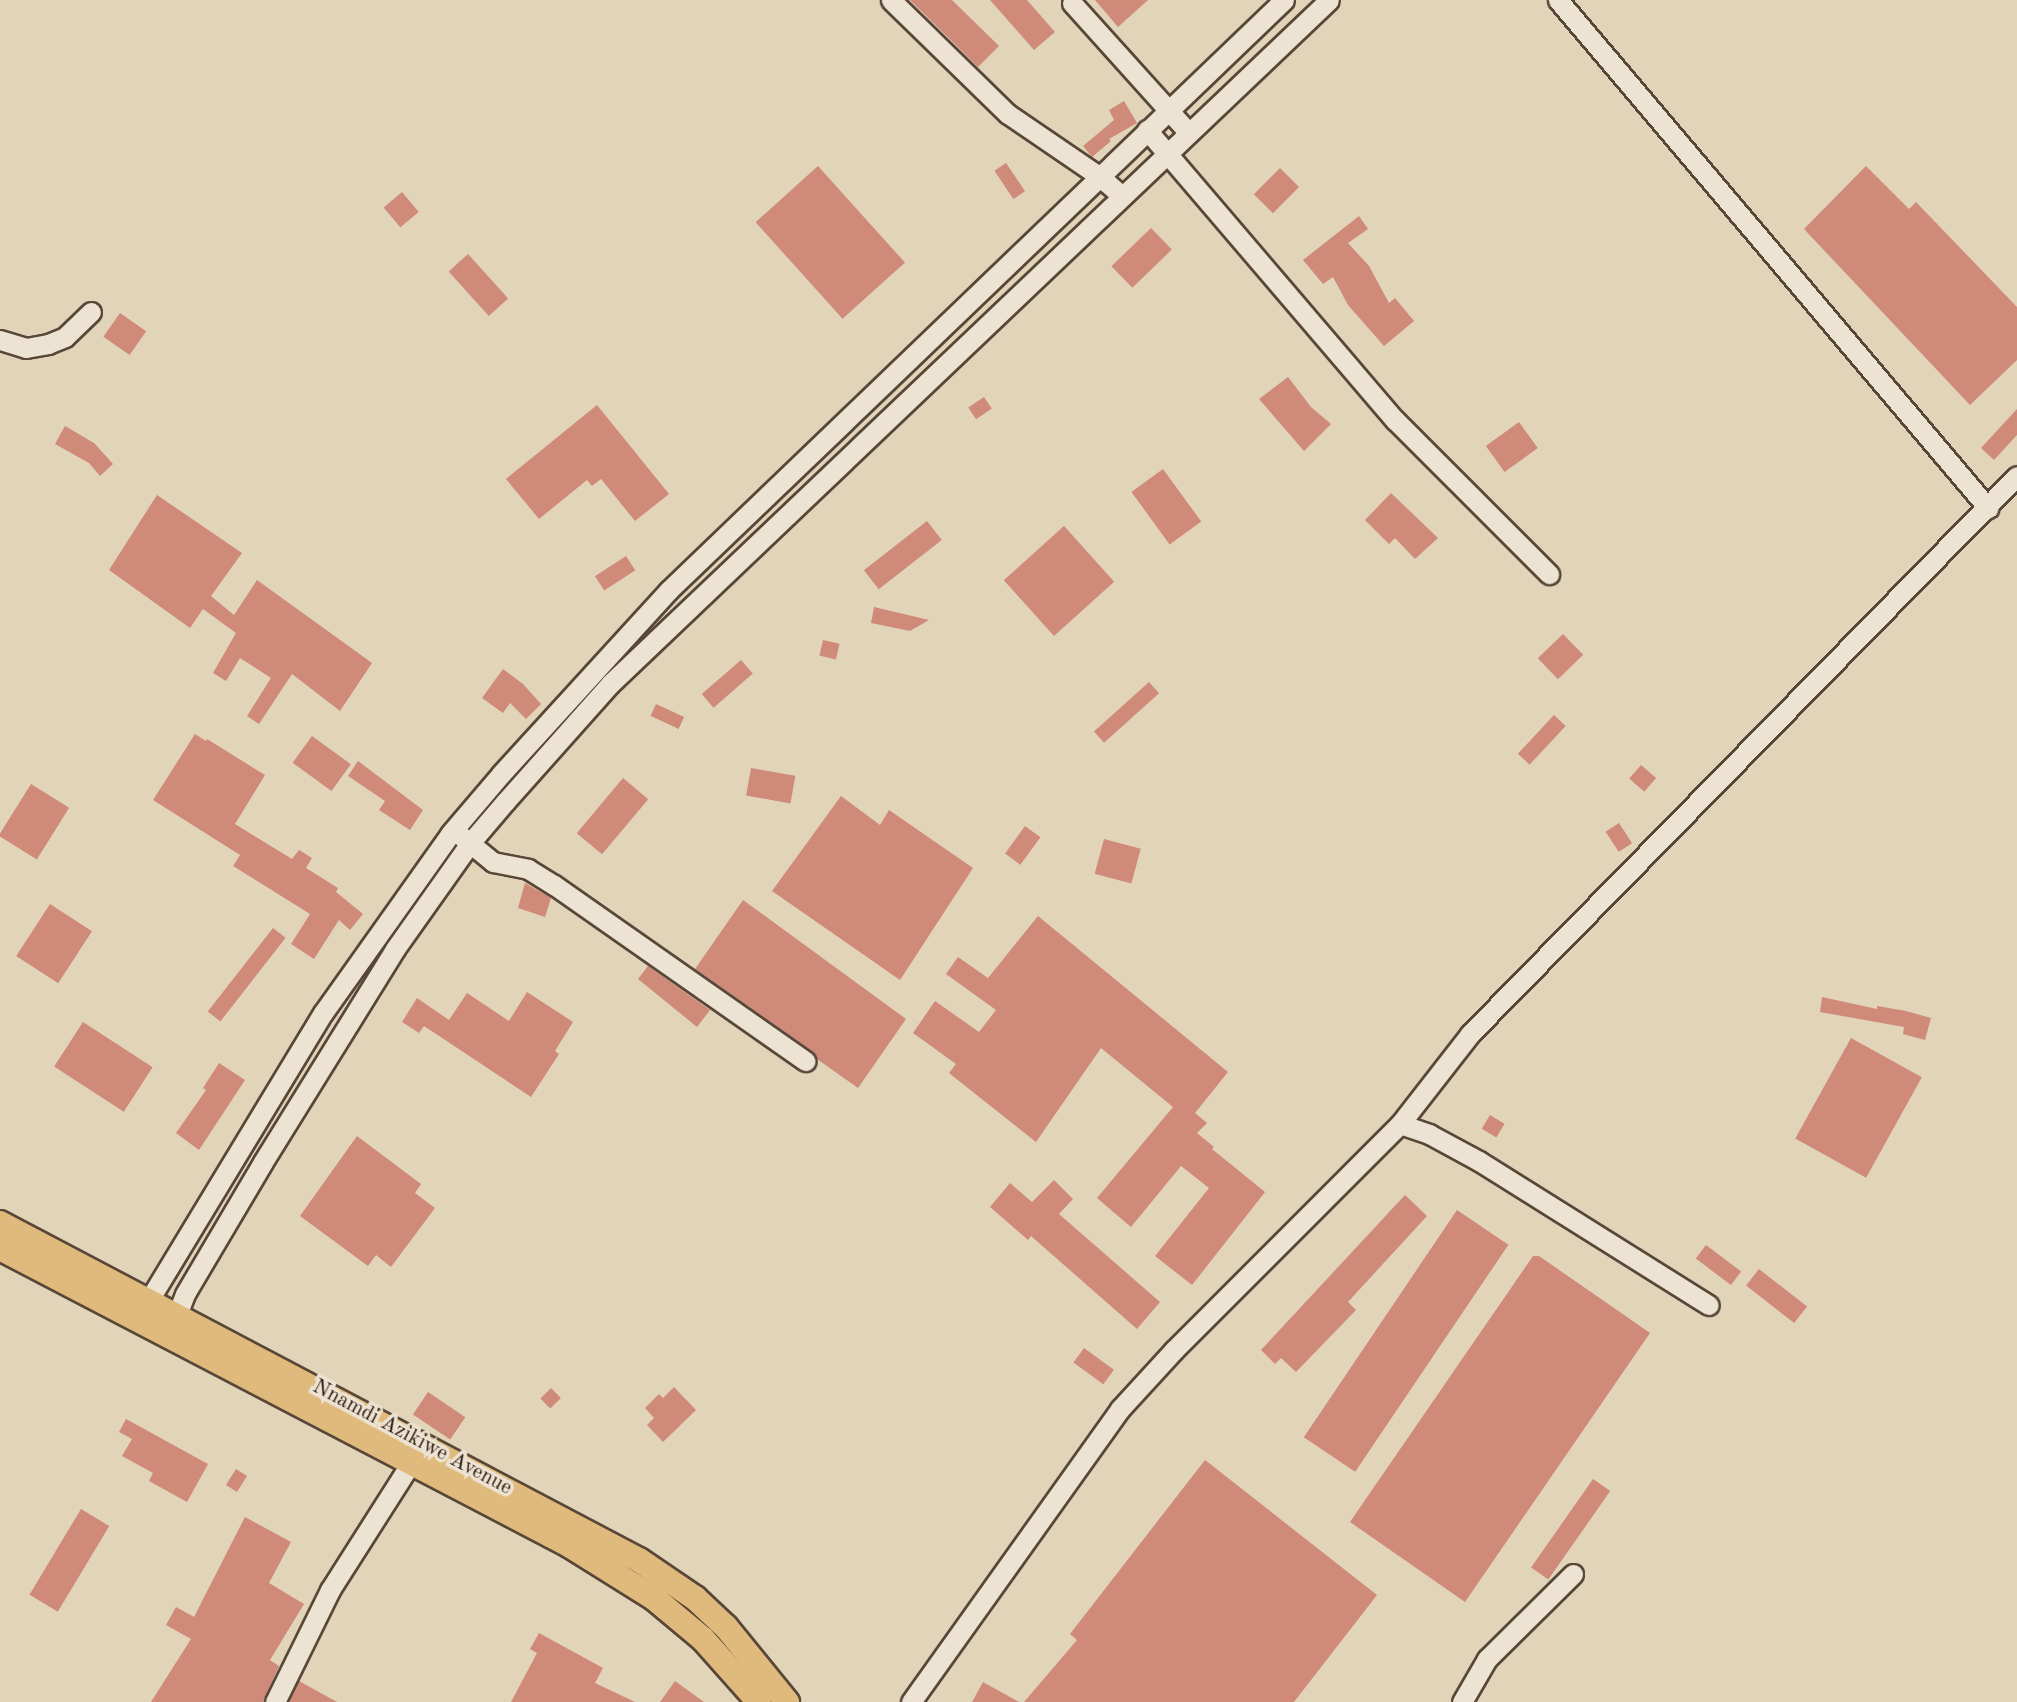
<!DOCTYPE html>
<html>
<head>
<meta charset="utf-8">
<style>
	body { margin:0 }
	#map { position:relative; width:2017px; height:1702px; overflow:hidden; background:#e1d4b9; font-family:"Old Standard TT",serif }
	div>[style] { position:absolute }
	.building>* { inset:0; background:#cf8a79; transform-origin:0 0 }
	.roads { filter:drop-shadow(2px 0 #584738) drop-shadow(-2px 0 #584738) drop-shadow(0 2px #584738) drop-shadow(0 -2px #584738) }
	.minor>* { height:19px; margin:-9.5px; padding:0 9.5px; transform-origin:9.5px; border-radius:9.5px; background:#ece3d2 }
	.major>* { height:24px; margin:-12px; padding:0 12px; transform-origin:12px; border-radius:12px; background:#e0ba7c }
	span { translate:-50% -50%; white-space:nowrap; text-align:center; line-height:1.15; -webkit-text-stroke:7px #ece3d2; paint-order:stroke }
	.street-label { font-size:21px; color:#2b180d }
</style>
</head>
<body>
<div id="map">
	<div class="building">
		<div style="clip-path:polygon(910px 0,952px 0,999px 46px,978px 67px)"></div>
		<div style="clip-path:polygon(990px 0,1027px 0,1055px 32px,1034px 50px)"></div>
		<div style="clip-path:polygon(1095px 0,1148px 0,1118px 27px)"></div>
		<div style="clip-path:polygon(1124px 101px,1137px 123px,1109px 139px,1111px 141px,1092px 157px,1083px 146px,1114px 120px,1109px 110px)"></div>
		<div style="left:1006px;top:163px;width:34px;height:14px;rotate:56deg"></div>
		<div style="left:818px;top:166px;width:130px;height:84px;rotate:48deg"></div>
		<div style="clip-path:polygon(1866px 166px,1909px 209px,1916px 202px,2017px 307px,2017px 360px,1970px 405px,1804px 229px)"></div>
		<div style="left:1280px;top:168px;width:27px;height:37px;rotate:45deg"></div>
		<div style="left:402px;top:192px;width:26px;height:24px;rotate:50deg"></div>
		<div style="clip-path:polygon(1359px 216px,1368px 229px,1348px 243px,1369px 266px,1389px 303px,1395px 298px,1414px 321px,1384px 346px,1348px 305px,1333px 277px,1323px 284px,1303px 260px)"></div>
		<div style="left:1151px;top:228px;width:30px;height:55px;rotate:46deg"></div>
		<div style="left:468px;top:254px;width:60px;height:26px;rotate:48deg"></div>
		<div style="left:120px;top:313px;width:32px;height:29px;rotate:35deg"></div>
		<div style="clip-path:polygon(1288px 377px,1311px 407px,1331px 424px,1304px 451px,1259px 399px)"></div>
		<div style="left:984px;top:397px;width:14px;height:19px;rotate:56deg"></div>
		<div style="clip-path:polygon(597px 405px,669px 494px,635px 521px,601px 479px,592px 486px,587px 480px,539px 519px,506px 479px)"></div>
		<div style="clip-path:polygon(2017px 409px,2017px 435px,1994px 460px,1981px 448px)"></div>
		<div style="left:1519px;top:422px;width:32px;height:41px;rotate:54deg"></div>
		<div style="clip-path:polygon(65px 426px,94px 443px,113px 464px,100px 476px,89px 463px,55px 444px)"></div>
		<div style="left:1163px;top:469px;width:65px;height:39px;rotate:54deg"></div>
		<div style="clip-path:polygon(1391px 493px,1438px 538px,1415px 559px,1395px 538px,1389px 544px,1365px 520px)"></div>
		<div style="clip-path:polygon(157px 495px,242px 553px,211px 596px,234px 615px,257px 580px,372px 663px,340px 711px,292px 674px,259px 724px,247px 716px,271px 678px,240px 658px,226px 681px,213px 673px,236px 633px,203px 609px,190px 628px,109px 570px)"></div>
		<div style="left:927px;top:521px;width:24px;height:80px;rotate:52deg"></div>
		<div style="left:1064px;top:526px;width:75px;height:81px;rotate:48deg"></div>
		<div style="left:626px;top:556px;width:17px;height:37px;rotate:57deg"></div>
		<div style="clip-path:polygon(874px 607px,929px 620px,910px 631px,871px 623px)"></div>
		<div style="left:1563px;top:634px;width:29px;height:35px;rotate:46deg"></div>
		<div style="left:823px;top:640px;width:17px;height:16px;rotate:13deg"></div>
		<div style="left:741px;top:660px;width:18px;height:52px;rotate:49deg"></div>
		<div style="clip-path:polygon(503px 669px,523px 684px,541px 704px,526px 719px,510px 703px,503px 713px,482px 698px)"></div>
		<div style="left:1149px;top:682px;width:15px;height:74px;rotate:48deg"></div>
		<div style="left:656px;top:704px;width:31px;height:13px;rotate:25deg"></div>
		<div style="left:1554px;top:715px;width:16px;height:53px;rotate:43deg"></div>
		<div style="clip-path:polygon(195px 734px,206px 741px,207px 739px,265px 775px,235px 824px,292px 859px,299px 850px,312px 858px,306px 868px,338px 888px,336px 892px,363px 914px,350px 930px,339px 920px,314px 959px,291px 944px,310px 914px,233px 866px,240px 855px,153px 800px)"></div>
		<div style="left:312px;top:736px;width:48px;height:33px;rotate:36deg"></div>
		<div style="clip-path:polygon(358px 761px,423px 810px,410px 830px,379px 810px,385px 801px,348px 776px)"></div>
		<div style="left:1641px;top:765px;width:20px;height:18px;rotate:41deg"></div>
		<div style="left:751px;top:768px;width:45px;height:28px;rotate:10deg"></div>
		<div style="left:623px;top:778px;width:33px;height:72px;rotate:40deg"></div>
		<div style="left:31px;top:784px;width:45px;height:61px;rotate:32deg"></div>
		<div style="clip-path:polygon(841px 796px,880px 825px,889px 810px,973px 868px,900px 980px,772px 891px)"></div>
		<div style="left:1619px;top:823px;width:24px;height:16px;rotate:57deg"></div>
		<div style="left:1025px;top:826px;width:19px;height:34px;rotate:36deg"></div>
		<div style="left:1104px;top:839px;width:38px;height:36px;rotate:15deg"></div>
		<div style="clip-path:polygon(525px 883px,551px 898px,545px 917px,518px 908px)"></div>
		<div style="clip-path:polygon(743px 900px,906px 1019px,858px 1088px,817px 1059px,812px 1051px,695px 969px)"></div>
		<div style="left:50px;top:904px;width:50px;height:62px;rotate:33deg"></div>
		<div style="clip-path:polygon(1038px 916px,1228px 1072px,1195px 1113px,1207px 1123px,1197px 1133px,1214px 1147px,1212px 1149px,1265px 1192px,1192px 1285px,1155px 1256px,1209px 1188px,1181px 1166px,1131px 1227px,1097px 1198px,1173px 1107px,1101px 1048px,1036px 1142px,949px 1073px,956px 1064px,913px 1033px,935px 1001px,979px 1032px,996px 1010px,946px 974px,958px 957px,988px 978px)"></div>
		<div style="left:273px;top:928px;width:16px;height:106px;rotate:38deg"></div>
		<div style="clip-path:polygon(648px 966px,710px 1010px,697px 1027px,638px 979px)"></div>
		<div style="clip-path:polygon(527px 992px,573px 1022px,555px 1051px,559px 1054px,531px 1097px,424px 1026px,419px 1033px,402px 1022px,417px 998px,449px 1020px,467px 993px,509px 1021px)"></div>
		<div style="clip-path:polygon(1822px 997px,1877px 1009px,1877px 1006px,1906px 1011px,1931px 1018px,1925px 1040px,1903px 1034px,1904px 1027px,1820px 1012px)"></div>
		<div style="left:83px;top:1022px;width:83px;height:53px;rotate:33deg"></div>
		<div style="left:1851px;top:1038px;width:81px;height:115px;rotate:29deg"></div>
		<div style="clip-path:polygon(219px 1063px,245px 1080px,199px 1150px,176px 1133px,206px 1090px,203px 1088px)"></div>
		<div style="left:1490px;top:1115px;width:17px;height:16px;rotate:31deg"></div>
		<div style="clip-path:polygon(357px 1136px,421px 1184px,415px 1193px,435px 1208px,391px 1267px,376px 1255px,368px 1266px,300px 1216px)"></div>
		<div style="clip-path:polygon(1054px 1180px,1073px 1199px,1059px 1214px,1160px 1302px,1137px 1329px,1031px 1236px,1028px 1240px,990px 1207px,1010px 1183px,1032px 1202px)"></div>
		<div style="clip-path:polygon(1405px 1195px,1427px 1216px,1348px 1302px,1356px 1310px,1296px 1372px,1281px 1358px,1275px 1364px,1261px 1350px)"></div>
		<div style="left:1457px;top:1210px;width:62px;height:274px;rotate:34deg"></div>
		<div style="left:1706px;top:1245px;width:44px;height:17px;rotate:37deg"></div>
		<div style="clip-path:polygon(1533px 1256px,1539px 1256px,1650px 1333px,1465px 1602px,1350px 1522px)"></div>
		<div style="left:1759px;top:1269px;width:61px;height:21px;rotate:38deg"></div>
		<div style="left:1084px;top:1348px;width:37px;height:18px;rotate:36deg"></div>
		<div style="clip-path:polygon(674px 1387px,696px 1410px,663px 1442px,647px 1425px,654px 1418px,645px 1408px,659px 1394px,663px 1398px)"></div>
		<div style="left:551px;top:1388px;width:14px;height:15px;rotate:45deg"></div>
		<div style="left:428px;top:1392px;width:45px;height:27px;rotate:34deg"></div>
		<div style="clip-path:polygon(126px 1419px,208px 1464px,187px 1502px,149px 1481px,153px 1473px,122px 1456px,132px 1439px,119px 1432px)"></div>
		<div style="clip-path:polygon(1205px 1460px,1377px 1595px,1294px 1702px,1024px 1702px,1077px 1640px,1070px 1634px)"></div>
		<div style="left:236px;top:1469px;width:13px;height:19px;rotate:32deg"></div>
		<div style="left:1593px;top:1479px;width:21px;height:108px;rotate:35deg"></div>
		<div style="left:81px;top:1509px;width:33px;height:100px;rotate:31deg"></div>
		<div style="clip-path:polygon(245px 1517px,291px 1542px,269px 1583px,304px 1604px,270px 1660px,279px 1666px,263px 1702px,151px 1702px,191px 1639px,166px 1625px,176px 1607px,194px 1617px)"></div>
		<div style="clip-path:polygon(539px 1633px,603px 1668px,595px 1683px,635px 1702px,511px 1702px,537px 1653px,530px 1649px)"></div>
		<div style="clip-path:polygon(299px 1681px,337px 1702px,289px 1702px)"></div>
		<div style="clip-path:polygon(675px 1681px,704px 1702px,660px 1702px)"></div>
		<div style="clip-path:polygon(983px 1682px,1019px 1702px,972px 1702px)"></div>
	</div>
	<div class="roads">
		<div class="minor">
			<div style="left:891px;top:0;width:163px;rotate:44.3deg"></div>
			<div style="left:1008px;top:114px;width:110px;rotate:34.3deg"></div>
			<div style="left:1099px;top:176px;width:30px;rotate:41deg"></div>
			<div style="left:1558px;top:0;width:666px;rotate:49.75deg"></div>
			<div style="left:1072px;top:3px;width:175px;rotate:48deg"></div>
			<div style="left:1147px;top:130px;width:382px;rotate:49.5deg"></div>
			<div style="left:1395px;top:420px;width:218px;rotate:45deg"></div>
			<div style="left:0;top:340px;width:27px;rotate:17deg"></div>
			<div style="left:26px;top:348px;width:22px;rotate:-10deg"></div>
			<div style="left:48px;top:344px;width:18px;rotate:-22deg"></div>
			<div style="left:65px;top:337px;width:36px;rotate:-44deg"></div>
			<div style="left:460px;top:835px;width:43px;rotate:39.3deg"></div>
			<div style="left:493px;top:862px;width:36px;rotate:11deg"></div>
			<div style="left:528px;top:869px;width:31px;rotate:32deg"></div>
			<div style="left:554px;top:885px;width:307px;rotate:35deg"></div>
			<div style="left:1400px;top:1124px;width:31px;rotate:19deg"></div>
			<div style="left:1429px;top:1134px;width:57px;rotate:28.4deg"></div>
			<div style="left:1479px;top:1161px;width:271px;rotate:32.1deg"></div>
			<div style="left:149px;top:1300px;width:336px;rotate:-58.8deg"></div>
			<div style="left:323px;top:1013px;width:219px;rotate:-54.6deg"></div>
			<div style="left:450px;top:834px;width:79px;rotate:-49.6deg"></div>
			<div style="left:501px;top:774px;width:249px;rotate:-47.6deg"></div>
			<div style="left:669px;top:590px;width:852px;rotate:-43.81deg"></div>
			<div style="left:177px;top:1315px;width:22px;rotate:-69deg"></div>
			<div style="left:185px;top:1294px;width:153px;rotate:-59.4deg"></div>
			<div style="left:263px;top:1162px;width:251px;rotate:-58.2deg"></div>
			<div style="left:395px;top:949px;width:130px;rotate:-54.7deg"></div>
			<div style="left:470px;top:843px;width:54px;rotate:-49.5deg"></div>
			<div style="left:505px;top:802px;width:158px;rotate:-48.3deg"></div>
			<div style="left:610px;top:684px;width:992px;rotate:-43.57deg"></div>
			<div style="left:275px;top:1702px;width:125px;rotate:-63.8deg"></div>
			<div style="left:330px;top:1590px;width:151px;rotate:-57.5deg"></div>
			<div style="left:911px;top:1702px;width:360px;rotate:-54.5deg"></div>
			<div style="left:1120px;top:1409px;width:80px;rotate:-47.5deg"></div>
			<div style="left:1174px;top:1350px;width:320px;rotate:-45deg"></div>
			<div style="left:1400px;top:1124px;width:114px;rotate:-52.1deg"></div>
			<div style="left:1470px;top:1034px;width:781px;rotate:-45.57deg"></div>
			<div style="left:1462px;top:1702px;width:50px;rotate:-59.8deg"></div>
			<div style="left:1487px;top:1659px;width:121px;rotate:-44.7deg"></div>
		</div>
		<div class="major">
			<div style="left:0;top:1223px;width:722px;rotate:27.81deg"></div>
			<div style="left:639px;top:1560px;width:68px;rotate:34.2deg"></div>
			<div style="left:695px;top:1598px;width:42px;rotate:43.1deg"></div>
			<div style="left:726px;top:1627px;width:97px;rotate:50.9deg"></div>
			<div style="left:0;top:1248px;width:642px;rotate:27.56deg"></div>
			<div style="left:569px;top:1545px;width:102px;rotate:32.1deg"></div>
			<div style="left:655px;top:1599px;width:62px;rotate:39.8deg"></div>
			<div style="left:703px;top:1639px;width:84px;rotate:48.4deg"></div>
		</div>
	</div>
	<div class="street-label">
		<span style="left:412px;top:1438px;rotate:28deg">Nnamdi Azikiwe Avenue</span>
	</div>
</div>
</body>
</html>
